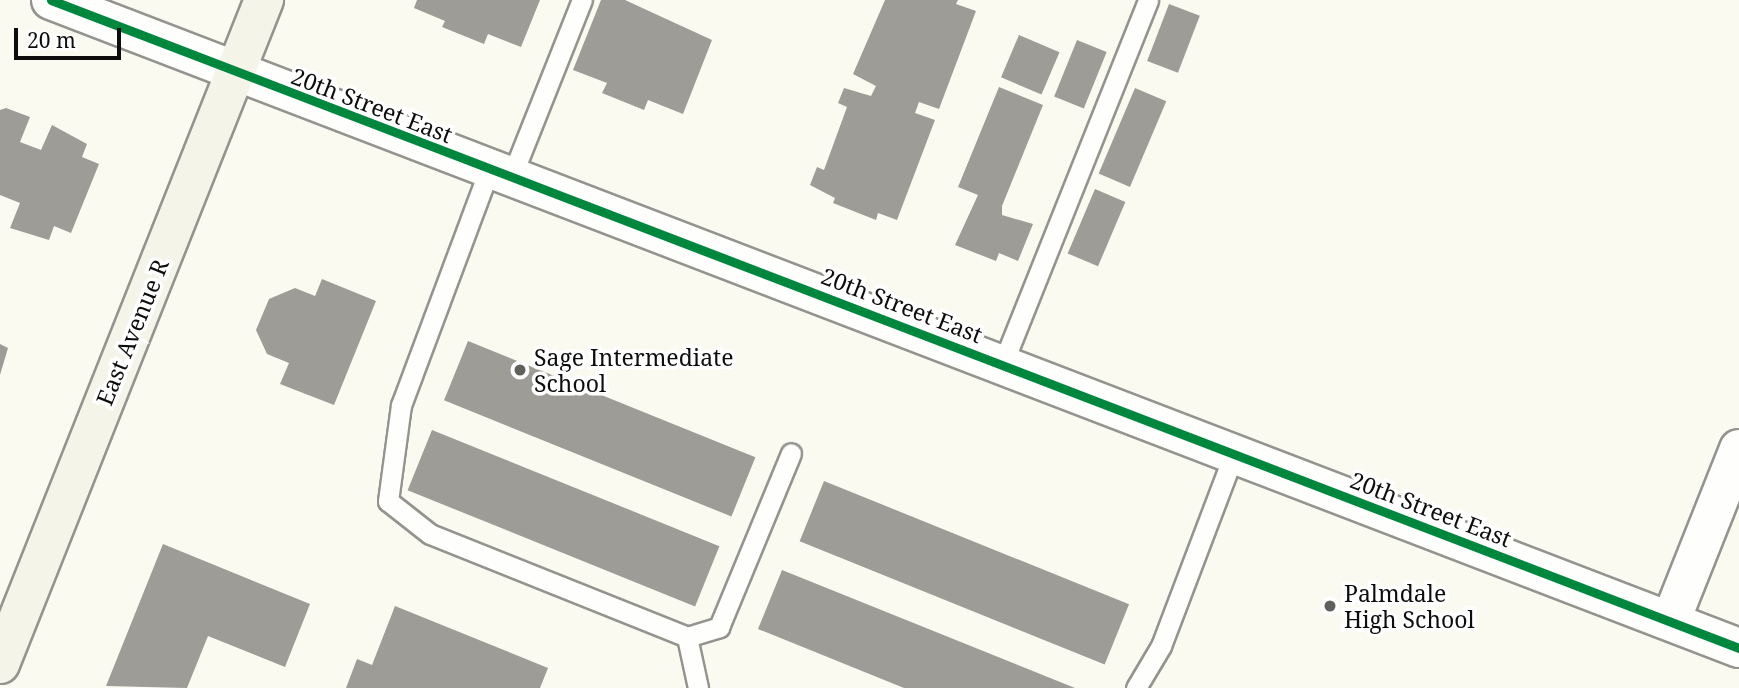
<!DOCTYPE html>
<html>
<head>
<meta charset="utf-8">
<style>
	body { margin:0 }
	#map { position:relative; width:1739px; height:688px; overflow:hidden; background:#fbfaf0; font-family:"Noto Serif",serif }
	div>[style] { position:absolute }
	.building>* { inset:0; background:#9e9c96; transform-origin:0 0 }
	.roads { filter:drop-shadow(2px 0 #94948f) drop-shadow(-2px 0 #94948f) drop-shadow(0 2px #94948f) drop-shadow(0 -2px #94948f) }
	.service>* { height:19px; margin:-9.5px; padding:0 9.5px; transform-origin:9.5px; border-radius:9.5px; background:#fefefd }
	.minor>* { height:38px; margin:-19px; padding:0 19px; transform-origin:19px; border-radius:19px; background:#fefefd }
	.tertiary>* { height:38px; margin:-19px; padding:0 19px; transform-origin:19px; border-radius:19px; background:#fefefd }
	.secondary>* { height:38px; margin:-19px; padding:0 19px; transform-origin:19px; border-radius:19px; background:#f4f5e8 }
	.cycleway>* { height:9px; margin:-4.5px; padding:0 4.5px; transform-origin:4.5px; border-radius:4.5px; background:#00873e }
	.dots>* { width:19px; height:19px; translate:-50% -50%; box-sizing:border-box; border:4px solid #fff; border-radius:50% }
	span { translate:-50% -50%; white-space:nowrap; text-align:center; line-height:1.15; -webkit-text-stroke:7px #fff; paint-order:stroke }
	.street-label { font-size:23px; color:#0d0d0d }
	.poi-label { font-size:23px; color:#0d0d0d }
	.left { translate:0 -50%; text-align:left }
	.scale { position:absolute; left:14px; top:28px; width:107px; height:32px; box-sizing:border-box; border:4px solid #0d0d0d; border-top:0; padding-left:9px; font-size:21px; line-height:24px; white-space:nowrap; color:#0d0d0d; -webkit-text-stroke:5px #fff; paint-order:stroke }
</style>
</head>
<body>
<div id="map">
	<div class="building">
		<div style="clip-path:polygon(417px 0,540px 0,521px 47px,488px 34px,484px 44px,442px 27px,445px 21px,414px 8px)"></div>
		<div style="clip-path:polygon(601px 0,625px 0,712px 40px,683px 114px,648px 100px,644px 110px,602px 93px,607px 83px,573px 70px)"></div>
		<div style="clip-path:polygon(885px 0,958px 0,956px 4px,976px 11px,939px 109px,919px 102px,915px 113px,935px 120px,897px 220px,878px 213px,876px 220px,833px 203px,835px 198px,810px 185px,817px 167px,824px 170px,847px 107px,838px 103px,844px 88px,871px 96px,876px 86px,853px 74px)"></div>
		<div style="left:1169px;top:4px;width:33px;height:61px;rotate:21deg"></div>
		<div style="left:1019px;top:35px;width:44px;height:46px;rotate:23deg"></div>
		<div style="left:1077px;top:40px;width:32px;height:61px;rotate:22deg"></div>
		<div style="clip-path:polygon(999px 87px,1043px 105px,1002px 206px,1002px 215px,1033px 224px,1018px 261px,999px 253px,996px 261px,955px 245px,978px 195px,958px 187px)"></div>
		<div style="left:1135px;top:88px;width:34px;height:93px;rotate:23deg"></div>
		<div style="clip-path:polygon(6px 108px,30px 117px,20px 142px,41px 150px,52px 125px,87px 144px,82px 157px,99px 164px,71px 233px,54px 226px,49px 240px,10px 228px,20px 203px,0 195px,0 110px)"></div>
		<div style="left:1095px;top:189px;width:33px;height:70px;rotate:23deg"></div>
		<div style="clip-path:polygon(322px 279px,376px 301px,334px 405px,280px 384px,289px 363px,267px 354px,256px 330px,269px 299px,295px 288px,315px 296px)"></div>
		<div style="left:468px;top:341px;width:310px;height:64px;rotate:22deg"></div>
		<div style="clip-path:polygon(0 344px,8px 348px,0 375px)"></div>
		<div style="left:432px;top:430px;width:310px;height:65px;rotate:22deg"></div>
		<div style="left:824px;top:481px;width:329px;height:65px;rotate:22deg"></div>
		<div style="clip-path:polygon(163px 544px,310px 604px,285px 667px,208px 636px,187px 688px,106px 686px)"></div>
		<div style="clip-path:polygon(782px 570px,1075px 688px,904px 688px,758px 629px)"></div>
		<div style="clip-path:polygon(395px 606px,548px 668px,540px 688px,346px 688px,357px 659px,372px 665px)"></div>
	</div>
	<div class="roads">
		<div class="service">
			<div style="left:489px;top:170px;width:251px;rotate:110.5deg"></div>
			<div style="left:401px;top:405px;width:97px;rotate:97.7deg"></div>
			<div style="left:388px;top:501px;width:53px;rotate:38.2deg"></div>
			<div style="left:430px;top:534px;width:277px;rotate:21.8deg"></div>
			<div style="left:687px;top:637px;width:34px;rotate:-17deg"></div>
			<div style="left:719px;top:627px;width:188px;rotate:-67.5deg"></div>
			<div style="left:511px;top:178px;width:192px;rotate:-68.3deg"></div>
			<div style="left:1003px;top:363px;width:391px;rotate:-68.2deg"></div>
			<div style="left:687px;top:637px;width:52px;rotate:77.8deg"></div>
			<div style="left:1136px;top:688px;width:49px;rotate:-59.2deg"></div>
			<div style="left:1161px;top:646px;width:205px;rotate:-69.2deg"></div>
		</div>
		<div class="minor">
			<div style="left:1671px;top:620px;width:184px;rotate:-68.3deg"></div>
		</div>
		<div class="tertiary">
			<div style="left:51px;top:0;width:1808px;rotate:21deg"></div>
		</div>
		<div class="secondary">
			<div style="left:0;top:664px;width:715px;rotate:-68.32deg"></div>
		</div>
	</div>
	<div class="cycleway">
		<div style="left:51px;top:0;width:1808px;rotate:21deg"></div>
	</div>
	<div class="dots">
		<div style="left:520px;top:370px;background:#60605c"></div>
		<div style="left:1330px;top:606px;background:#60605c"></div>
	</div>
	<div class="street-label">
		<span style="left:372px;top:105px;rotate:21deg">20th Street East</span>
		<span style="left:902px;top:305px;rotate:21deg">20th Street East</span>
		<span style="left:132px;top:332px;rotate:-68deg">East Avenue R</span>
		<span style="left:1431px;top:509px;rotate:21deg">20th Street East</span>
	</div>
	<div class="poi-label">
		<span class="left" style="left:534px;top:370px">Sage Intermediate<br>School</span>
		<span class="left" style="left:1344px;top:606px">Palmdale<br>High School</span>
	</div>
	<div class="scale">20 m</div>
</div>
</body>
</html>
